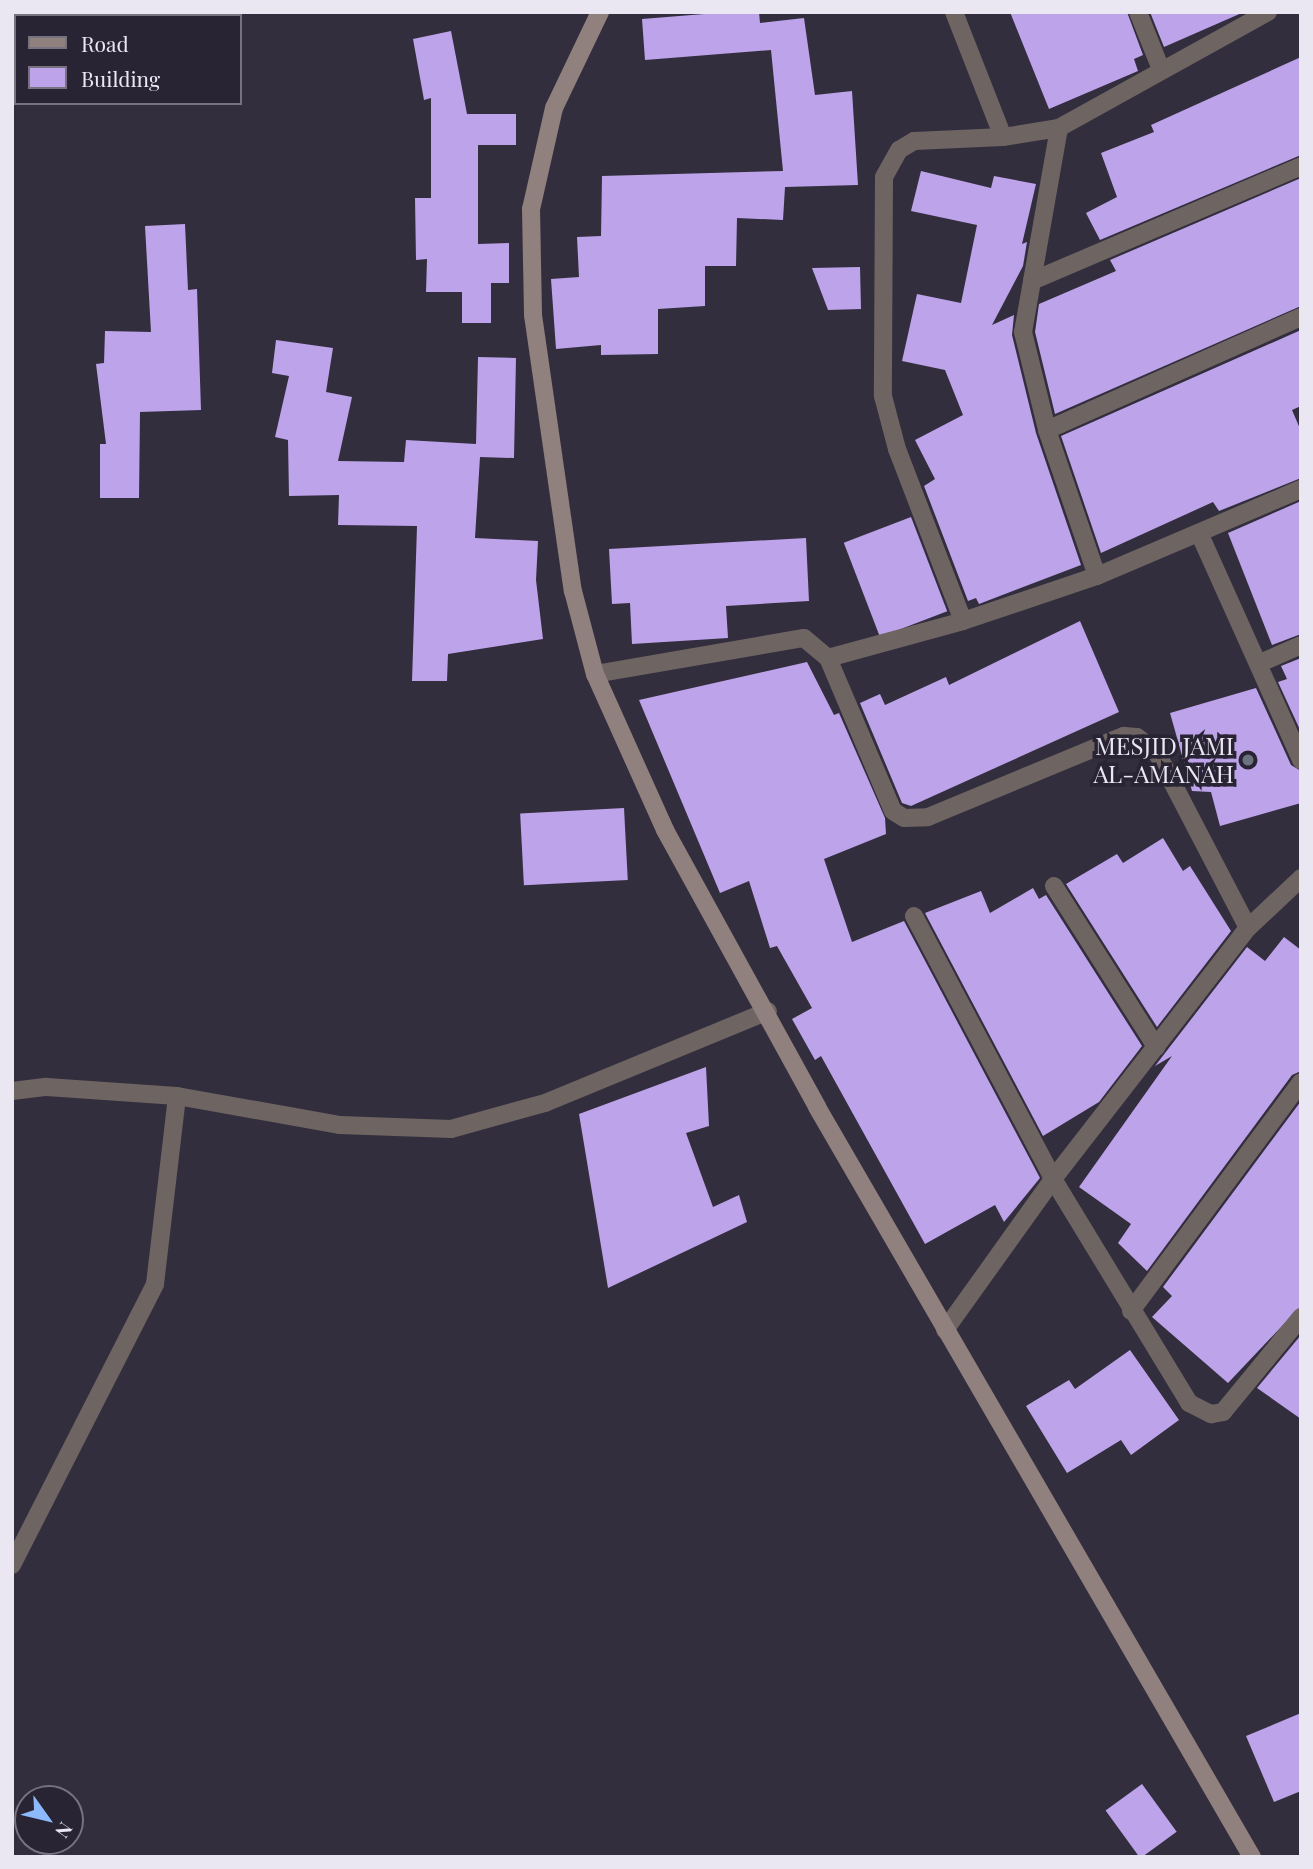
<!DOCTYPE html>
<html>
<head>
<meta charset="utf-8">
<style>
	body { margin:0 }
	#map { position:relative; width:1313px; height:1869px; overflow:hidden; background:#332e3e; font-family:"Playfair Display",serif }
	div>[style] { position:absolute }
	.building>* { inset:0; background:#bda3e9; transform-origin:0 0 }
	.street>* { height:18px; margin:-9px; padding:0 9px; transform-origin:9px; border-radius:9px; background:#6e6462 }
	.secondary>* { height:18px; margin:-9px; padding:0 9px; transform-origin:9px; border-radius:9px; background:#90807e }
	.dots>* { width:19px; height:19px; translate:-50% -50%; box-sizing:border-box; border:4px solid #292434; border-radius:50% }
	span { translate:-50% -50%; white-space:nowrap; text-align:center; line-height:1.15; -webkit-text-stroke:7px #292434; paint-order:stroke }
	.poi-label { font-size:24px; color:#eae7f2 }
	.right { translate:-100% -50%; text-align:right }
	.frame { position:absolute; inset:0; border:14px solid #eae7f2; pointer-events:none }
	.legend { position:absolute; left:14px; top:14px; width:228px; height:91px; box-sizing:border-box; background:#292434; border:2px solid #767280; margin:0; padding:9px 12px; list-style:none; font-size:21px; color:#eae7f2 }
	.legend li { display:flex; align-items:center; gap:14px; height:35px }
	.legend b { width:35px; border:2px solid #767280 }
	.north { position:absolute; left:14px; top:1785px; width:70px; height:70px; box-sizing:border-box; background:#292434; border:2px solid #767280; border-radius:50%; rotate:124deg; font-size:19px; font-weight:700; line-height:28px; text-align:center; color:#eae7f2 }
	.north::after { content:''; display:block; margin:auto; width:24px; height:32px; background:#8cb9fc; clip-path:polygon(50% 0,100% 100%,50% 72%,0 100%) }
</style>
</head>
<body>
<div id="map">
	<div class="building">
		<div style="clip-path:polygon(729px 12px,759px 12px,760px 23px,804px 18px,815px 95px,852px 91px,858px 185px,785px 187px,783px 220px,737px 218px,736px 266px,705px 266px,705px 306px,658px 309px,658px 354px,601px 355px,601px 345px,556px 349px,551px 279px,579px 277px,577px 237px,601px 236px,602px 176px,783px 171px,771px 50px,645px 60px,642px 19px)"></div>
		<div style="clip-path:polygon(1010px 12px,1127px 12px,1143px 55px,1134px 59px,1138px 71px,1049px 109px)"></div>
		<div style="clip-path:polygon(1150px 12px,1244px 12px,1164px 47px)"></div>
		<div style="clip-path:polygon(451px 31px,467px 114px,516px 114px,516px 145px,478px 145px,478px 244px,509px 243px,509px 283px,491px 283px,491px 323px,462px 323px,462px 292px,426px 292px,427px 259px,416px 260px,415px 198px,431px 198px,431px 98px,424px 100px,413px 39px)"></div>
		<div style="clip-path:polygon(1301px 57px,1301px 155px,1100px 240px,1086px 213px,1117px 197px,1101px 153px,1154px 132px,1151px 125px)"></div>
		<div style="clip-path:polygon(921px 171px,991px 188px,994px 176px,1036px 184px,1022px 244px,1027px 242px,1023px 266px,992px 325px,1014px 315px,1012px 335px,1036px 433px,1081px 565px,979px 604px,976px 598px,968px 601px,924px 486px,935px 479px,915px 440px,963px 415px,945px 370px,902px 361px,917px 294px,961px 303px,977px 225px,911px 211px)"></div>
		<div style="clip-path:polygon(1301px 178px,1301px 306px,1055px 414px,1035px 332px,1039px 304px,1116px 271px,1110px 260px)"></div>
		<div style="clip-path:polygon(185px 224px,188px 290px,197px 289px,201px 410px,140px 412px,139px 498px,100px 498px,100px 444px,106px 444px,96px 364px,104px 363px,105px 331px,151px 332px,145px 226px)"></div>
		<div style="clip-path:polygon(860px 267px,861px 309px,828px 310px,812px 268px)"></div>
		<div style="clip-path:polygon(1301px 330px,1301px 406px,1292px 410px,1301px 431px,1301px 478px,1219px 511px,1213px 502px,1101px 553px,1061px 436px)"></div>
		<div style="clip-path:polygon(276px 340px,333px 348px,326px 392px,352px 397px,338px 461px,404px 462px,406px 440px,476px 444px,478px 357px,516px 358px,514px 458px,480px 457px,475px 538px,538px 541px,536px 580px,543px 639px,448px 654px,447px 681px,412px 681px,417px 526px,338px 525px,339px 495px,289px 496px,288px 440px,275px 437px,289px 376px,272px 373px)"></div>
		<div style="clip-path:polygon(1301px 501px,1301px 634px,1272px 645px,1228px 533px)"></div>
		<div style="left:911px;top:517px;width:101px;height:72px;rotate:69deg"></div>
		<div style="clip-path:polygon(806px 538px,809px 601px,726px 606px,728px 638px,632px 644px,630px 603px,612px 604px,609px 549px)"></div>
		<div style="clip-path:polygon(1080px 621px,1119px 712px,911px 806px,902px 803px,860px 703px,880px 694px,885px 705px,946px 677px,949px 685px)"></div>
		<div style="clip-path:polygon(1301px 658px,1301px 732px,1278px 682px,1287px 679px,1281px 666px)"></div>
		<div style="clip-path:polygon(807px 662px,834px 715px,839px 713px,885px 818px,886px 834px,824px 859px,852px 942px,904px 921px,1040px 1178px,1004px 1222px,995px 1205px,925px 1244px,821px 1056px,815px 1060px,792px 1019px,812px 1008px,777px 946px,770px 948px,749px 881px,720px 893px,639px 700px)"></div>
		<div style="clip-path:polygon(1256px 688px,1291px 765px,1301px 771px,1301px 803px,1220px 826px,1211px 792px,1192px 791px,1170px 713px)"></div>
		<div style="left:624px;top:808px;width:72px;height:104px;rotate:87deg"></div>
		<div style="clip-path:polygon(1163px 838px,1183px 871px,1190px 866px,1231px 931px,1157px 1027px,1066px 884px,1117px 854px,1123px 863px)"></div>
		<div style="clip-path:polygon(1033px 888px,1039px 899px,1046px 895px,1142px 1046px,1099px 1102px,1043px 1136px,925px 913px,981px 891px,990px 913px)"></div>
		<div style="clip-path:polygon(1284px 937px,1301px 950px,1301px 1071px,1292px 1075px,1147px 1271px,1118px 1243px,1131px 1224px,1079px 1187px,1172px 1056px,1155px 1066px,1247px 947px,1265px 961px)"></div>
		<div style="clip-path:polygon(706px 1067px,709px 1126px,686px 1133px,713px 1207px,739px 1195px,747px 1222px,608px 1288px,579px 1114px)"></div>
		<div style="clip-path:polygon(1301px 1101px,1301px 1306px,1228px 1383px,1152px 1317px,1172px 1296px,1163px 1287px)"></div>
		<div style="clip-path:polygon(1301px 1335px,1301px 1419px,1257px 1388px)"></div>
		<div style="clip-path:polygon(1130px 1350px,1179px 1420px,1131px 1455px,1121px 1440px,1067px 1473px,1026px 1406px,1069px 1380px,1075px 1389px)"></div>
		<div style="clip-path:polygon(1301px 1713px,1301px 1791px,1274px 1802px,1246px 1736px)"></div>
		<div style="left:1142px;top:1784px;width:59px;height:45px;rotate:54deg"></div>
	</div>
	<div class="street">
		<div style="left:954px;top:12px;width:134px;rotate:68.6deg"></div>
		<div style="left:1138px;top:12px;width:59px;rotate:68.2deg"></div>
		<div style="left:1268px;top:12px;width:239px;rotate:151deg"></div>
		<div style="left:1059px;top:128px;width:57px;rotate:170.9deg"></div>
		<div style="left:1003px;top:137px;width:89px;rotate:177.4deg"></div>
		<div style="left:914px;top:141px;width:17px;rotate:149deg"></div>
		<div style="left:899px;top:150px;width:31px;rotate:119deg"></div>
		<div style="left:884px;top:177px;width:219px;rotate:90.3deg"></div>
		<div style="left:883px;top:396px;width:55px;rotate:75.2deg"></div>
		<div style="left:897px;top:449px;width:184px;rotate:69deg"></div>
		<div style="left:963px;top:621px;width:141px;rotate:-18.6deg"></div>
		<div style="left:1097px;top:576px;width:222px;rotate:-23.1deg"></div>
		<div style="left:1059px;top:128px;width:207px;rotate:100deg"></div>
		<div style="left:1023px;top:332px;width:101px;rotate:76.2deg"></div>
		<div style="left:1047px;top:430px;width:154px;rotate:71.1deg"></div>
		<div style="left:1032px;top:281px;width:293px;rotate:-23.1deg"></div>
		<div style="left:1047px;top:430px;width:278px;rotate:-24deg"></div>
		<div style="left:1200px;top:535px;width:247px;rotate:65.8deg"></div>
		<div style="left:828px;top:658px;width:140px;rotate:-15.3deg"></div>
		<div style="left:1260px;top:663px;width:45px;rotate:-23.7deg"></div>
		<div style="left:595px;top:674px;width:212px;rotate:-9.8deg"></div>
		<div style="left:804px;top:638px;width:31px;rotate:40deg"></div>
		<div style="left:828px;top:658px;width:166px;rotate:67deg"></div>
		<div style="left:893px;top:811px;width:13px;rotate:32deg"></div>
		<div style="left:904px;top:818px;width:24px;rotate:-2deg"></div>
		<div style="left:928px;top:817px;width:212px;rotate:-22.5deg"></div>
		<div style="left:1124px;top:736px;width:13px;rotate:4deg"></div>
		<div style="left:1137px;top:737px;width:26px;rotate:39deg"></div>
		<div style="left:1157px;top:753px;width:197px;rotate:62.5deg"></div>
		<div style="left:1054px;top:886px;width:191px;rotate:57.6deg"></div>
		<div style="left:914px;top:916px;width:297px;rotate:62.1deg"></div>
		<div style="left:1053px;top:1179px;width:262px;rotate:58.7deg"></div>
		<div style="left:1189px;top:1403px;width:25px;rotate:27deg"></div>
		<div style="left:1211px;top:1414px;width:12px;rotate:-9deg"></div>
		<div style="left:1223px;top:1412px;width:123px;rotate:-50.6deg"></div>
		<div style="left:12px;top:1091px;width:35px;rotate:-7deg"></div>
		<div style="left:47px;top:1087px;width:130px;rotate:4deg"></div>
		<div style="left:1131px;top:1311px;width:285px;rotate:-53.4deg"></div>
		<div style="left:945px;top:1330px;width:186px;rotate:-54.4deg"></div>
		<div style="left:1053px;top:1179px;width:318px;rotate:-52.2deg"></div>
		<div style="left:1248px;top:928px;width:73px;rotate:-43.3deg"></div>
		<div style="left:12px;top:1565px;width:315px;rotate:-63deg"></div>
		<div style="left:155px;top:1284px;width:189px;rotate:-83.3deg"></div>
		<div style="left:177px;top:1096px;width:166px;rotate:10.1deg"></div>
		<div style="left:340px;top:1125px;width:111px;rotate:2.1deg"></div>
		<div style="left:451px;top:1129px;width:98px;rotate:-15.5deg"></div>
		<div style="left:545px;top:1103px;width:241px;rotate:-22.4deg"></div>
	</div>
	<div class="secondary">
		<div style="left:600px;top:12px;width:106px;rotate:115.6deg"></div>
		<div style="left:554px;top:108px;width:104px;rotate:102.8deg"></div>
		<div style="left:531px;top:209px;width:106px;rotate:88.9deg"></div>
		<div style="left:533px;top:315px;width:279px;rotate:81.8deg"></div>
		<div style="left:573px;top:591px;width:86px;rotate:75.2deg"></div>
		<div style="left:595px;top:674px;width:171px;rotate:65.8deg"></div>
		<div style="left:665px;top:830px;width:316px;rotate:61.2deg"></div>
		<div style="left:817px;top:1107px;width:867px;rotate:59.89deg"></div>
	</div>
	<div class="dots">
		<div style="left:1248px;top:760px;background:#6b7280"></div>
	</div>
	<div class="poi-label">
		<span class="right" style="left:1234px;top:760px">MESJID JAMI<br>AL-AMANAH</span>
	</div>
	<div class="frame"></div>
	<ul class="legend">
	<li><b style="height:9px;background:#90807e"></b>Road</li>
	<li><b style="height:19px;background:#bda3e9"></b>Building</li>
	</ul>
	<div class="north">N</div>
</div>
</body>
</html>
